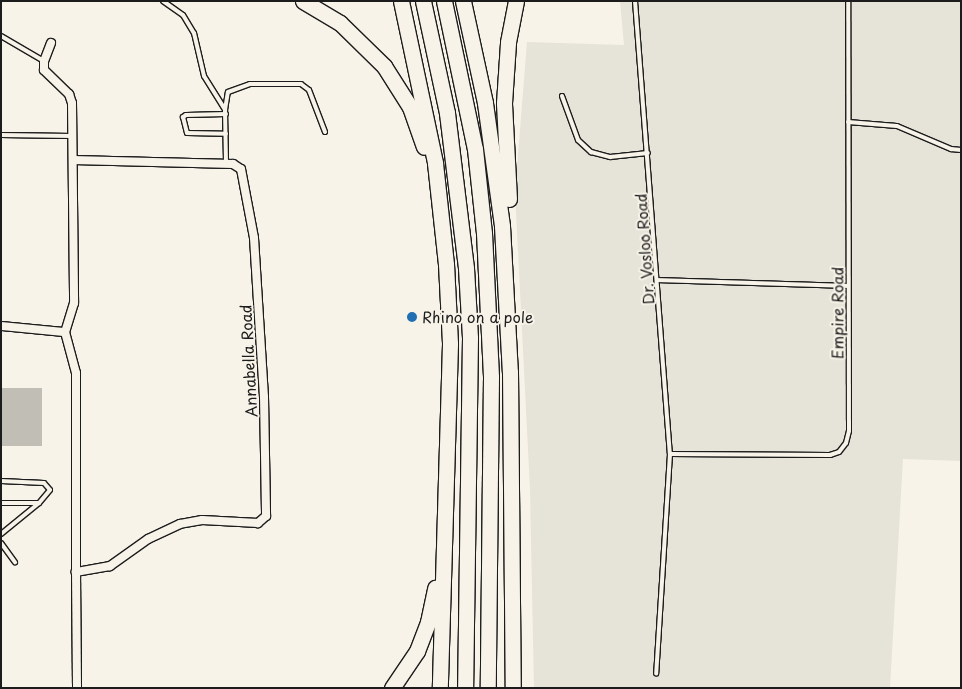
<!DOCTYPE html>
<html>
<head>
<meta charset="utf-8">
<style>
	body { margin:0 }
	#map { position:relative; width:962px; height:689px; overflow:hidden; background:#f7f3e8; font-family:"Playpen Sans",sans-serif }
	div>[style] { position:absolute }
	.built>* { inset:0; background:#e6e3d9 }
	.building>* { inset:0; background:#c0beb5; transform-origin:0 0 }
	.roads { filter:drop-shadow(1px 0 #1c1c1c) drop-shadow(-1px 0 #1c1c1c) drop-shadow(0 1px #1c1c1c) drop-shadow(0 -1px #1c1c1c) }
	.service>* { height:4px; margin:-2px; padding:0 2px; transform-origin:2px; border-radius:2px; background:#f7f3e8 }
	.minor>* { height:8px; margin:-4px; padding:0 4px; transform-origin:4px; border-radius:4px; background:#f7f3e8 }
	.motorway>* { height:15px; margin:-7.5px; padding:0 7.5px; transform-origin:7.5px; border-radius:7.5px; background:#f7f3e8 }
	.dots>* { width:14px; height:14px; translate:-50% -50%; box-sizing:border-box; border:2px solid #f7f3e8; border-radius:50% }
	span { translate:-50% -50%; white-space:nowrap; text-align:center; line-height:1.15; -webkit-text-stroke:4px #f7f3e8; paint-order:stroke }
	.street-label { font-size:15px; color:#1c1c1c }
	.poi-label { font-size:15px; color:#1c1c1c }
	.left { translate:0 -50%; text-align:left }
	.frame { position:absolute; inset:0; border:2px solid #1c1c1c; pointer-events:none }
</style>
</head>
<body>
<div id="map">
	<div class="built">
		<div style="clip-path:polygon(620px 1px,961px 1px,961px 461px,903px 459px,890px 688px,534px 688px,530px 489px,515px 192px,527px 42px,624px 45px)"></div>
	</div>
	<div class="building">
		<div style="left:1px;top:388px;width:41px;height:58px"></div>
	</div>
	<div class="roads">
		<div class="service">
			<div style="left:163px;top:1px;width:24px;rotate:35deg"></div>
			<div style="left:183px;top:15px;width:21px;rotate:59deg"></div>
			<div style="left:194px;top:33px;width:44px;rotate:76.9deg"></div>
			<div style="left:204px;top:76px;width:40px;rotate:58deg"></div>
			<div style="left:225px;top:110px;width:53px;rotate:88.9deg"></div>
			<div style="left:635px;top:1px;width:454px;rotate:85.6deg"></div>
			<div style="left:670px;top:454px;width:220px;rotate:93.6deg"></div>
			<div style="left:1px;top:36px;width:50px;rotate:30.2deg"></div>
			<div style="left:562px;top:96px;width:47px;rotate:70deg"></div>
			<div style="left:578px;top:140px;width:18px;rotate:43deg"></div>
			<div style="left:591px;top:152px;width:20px;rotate:15deg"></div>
			<div style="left:610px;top:157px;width:38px;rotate:-6deg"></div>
			<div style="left:225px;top:110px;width:18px;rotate:-81deg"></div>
			<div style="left:228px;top:92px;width:23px;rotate:-20deg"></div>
			<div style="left:250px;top:84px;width:51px"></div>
			<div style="left:301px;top:84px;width:10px;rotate:37deg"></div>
			<div style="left:309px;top:90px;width:45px;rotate:69.1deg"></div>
			<div style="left:226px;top:114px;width:40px;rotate:178.6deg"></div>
			<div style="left:186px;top:115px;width:4px;rotate:146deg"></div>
			<div style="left:183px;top:117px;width:16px;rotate:76deg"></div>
			<div style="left:187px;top:133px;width:39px;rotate:1deg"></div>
			<div style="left:848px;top:122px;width:49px;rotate:4.7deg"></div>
			<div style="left:897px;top:126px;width:59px;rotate:23.1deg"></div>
			<div style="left:951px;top:149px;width:10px;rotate:6deg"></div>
			<div style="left:1px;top:135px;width:71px;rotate:0.8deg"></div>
			<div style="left:658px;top:280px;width:190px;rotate:1.8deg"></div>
			<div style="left:670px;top:454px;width:160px;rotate:0.4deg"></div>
			<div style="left:830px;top:455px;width:9px;rotate:-18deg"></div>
			<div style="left:839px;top:452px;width:11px;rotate:-52deg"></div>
			<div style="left:846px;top:443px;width:12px;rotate:-76deg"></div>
			<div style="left:849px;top:431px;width:430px;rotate:-90.1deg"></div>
			<div style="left:1px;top:481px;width:43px;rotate:2.7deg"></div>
			<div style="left:44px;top:483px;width:9px;rotate:49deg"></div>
			<div style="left:50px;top:490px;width:17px;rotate:130deg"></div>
			<div style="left:39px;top:503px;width:49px;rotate:140.8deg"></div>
			<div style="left:1px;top:503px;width:38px"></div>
			<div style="left:1px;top:543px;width:24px;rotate:54deg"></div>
		</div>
		<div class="minor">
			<div style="left:51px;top:43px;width:19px;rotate:111deg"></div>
			<div style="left:44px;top:61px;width:9px;rotate:90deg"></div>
			<div style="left:44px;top:70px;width:35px;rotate:44deg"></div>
			<div style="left:69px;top:94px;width:9px;rotate:72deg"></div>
			<div style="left:72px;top:103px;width:200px;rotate:89.4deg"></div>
			<div style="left:74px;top:303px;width:30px;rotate:107deg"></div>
			<div style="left:65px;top:332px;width:42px;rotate:75deg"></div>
			<div style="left:76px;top:373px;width:199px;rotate:90deg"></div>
			<div style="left:73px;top:160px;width:160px;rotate:1.4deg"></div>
			<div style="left:233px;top:164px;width:9px;rotate:32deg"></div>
			<div style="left:241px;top:169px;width:70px;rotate:79.3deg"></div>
			<div style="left:254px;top:238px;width:159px;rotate:86.4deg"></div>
			<div style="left:264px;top:397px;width:119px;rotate:89deg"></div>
			<div style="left:266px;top:516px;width:11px;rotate:139deg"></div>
			<div style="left:258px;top:523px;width:56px;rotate:-176.9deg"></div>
			<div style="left:202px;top:520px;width:22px;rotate:170deg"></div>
			<div style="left:180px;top:524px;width:35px;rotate:155deg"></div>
			<div style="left:148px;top:539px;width:47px;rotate:144.6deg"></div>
			<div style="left:110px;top:566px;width:35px;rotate:170deg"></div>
			<div style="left:76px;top:572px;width:116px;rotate:89.5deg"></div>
			<div style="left:1px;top:326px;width:64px;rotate:5.4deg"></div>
		</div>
		<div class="motorway">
			<div style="left:303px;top:1px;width:43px;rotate:30.7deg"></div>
			<div style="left:340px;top:23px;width:62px;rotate:44.3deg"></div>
			<div style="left:384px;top:66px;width:49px;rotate:57.6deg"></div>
			<div style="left:410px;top:107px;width:42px;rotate:70.7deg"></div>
			<div style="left:401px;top:1px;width:166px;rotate:78.1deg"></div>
			<div style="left:435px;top:163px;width:102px;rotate:83.8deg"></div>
			<div style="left:446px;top:264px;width:80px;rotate:87.1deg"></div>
			<div style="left:450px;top:344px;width:344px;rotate:91.7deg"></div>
			<div style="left:423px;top:1px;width:115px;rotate:77.9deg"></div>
			<div style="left:447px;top:113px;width:156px;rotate:83deg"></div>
			<div style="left:466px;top:268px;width:70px;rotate:86.7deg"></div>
			<div style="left:470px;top:338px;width:350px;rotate:90.8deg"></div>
			<div style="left:444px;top:1px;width:151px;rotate:78.2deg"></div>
			<div style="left:475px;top:149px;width:84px;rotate:83.9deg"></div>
			<div style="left:484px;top:233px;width:144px;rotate:87.2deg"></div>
			<div style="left:491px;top:377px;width:311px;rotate:90.6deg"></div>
			<div style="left:463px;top:1px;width:104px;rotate:77.8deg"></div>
			<div style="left:485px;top:103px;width:124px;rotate:82.1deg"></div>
			<div style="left:502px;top:226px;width:146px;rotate:86.9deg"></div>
			<div style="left:510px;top:372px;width:316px;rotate:89.5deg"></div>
			<div style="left:509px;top:199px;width:96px;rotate:-93deg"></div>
			<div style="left:504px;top:103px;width:61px;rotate:-86.2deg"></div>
			<div style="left:508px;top:42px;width:42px;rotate:-79deg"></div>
			<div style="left:392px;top:688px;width:45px;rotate:-56deg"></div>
			<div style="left:417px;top:651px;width:31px;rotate:-69deg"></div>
			<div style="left:428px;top:622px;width:35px;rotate:-78deg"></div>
		</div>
	</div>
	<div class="dots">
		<div style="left:412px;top:317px;background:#1f6fb2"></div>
	</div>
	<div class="street-label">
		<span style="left:644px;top:249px;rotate:-94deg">Dr. Vosloo Road</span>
		<span style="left:837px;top:313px;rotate:-90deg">Empire Road</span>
		<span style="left:248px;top:361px;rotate:-93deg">Annabella Road</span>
	</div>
	<div class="poi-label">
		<span class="left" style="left:422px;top:317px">Rhino on a pole</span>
	</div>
	<div class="frame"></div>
</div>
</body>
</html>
